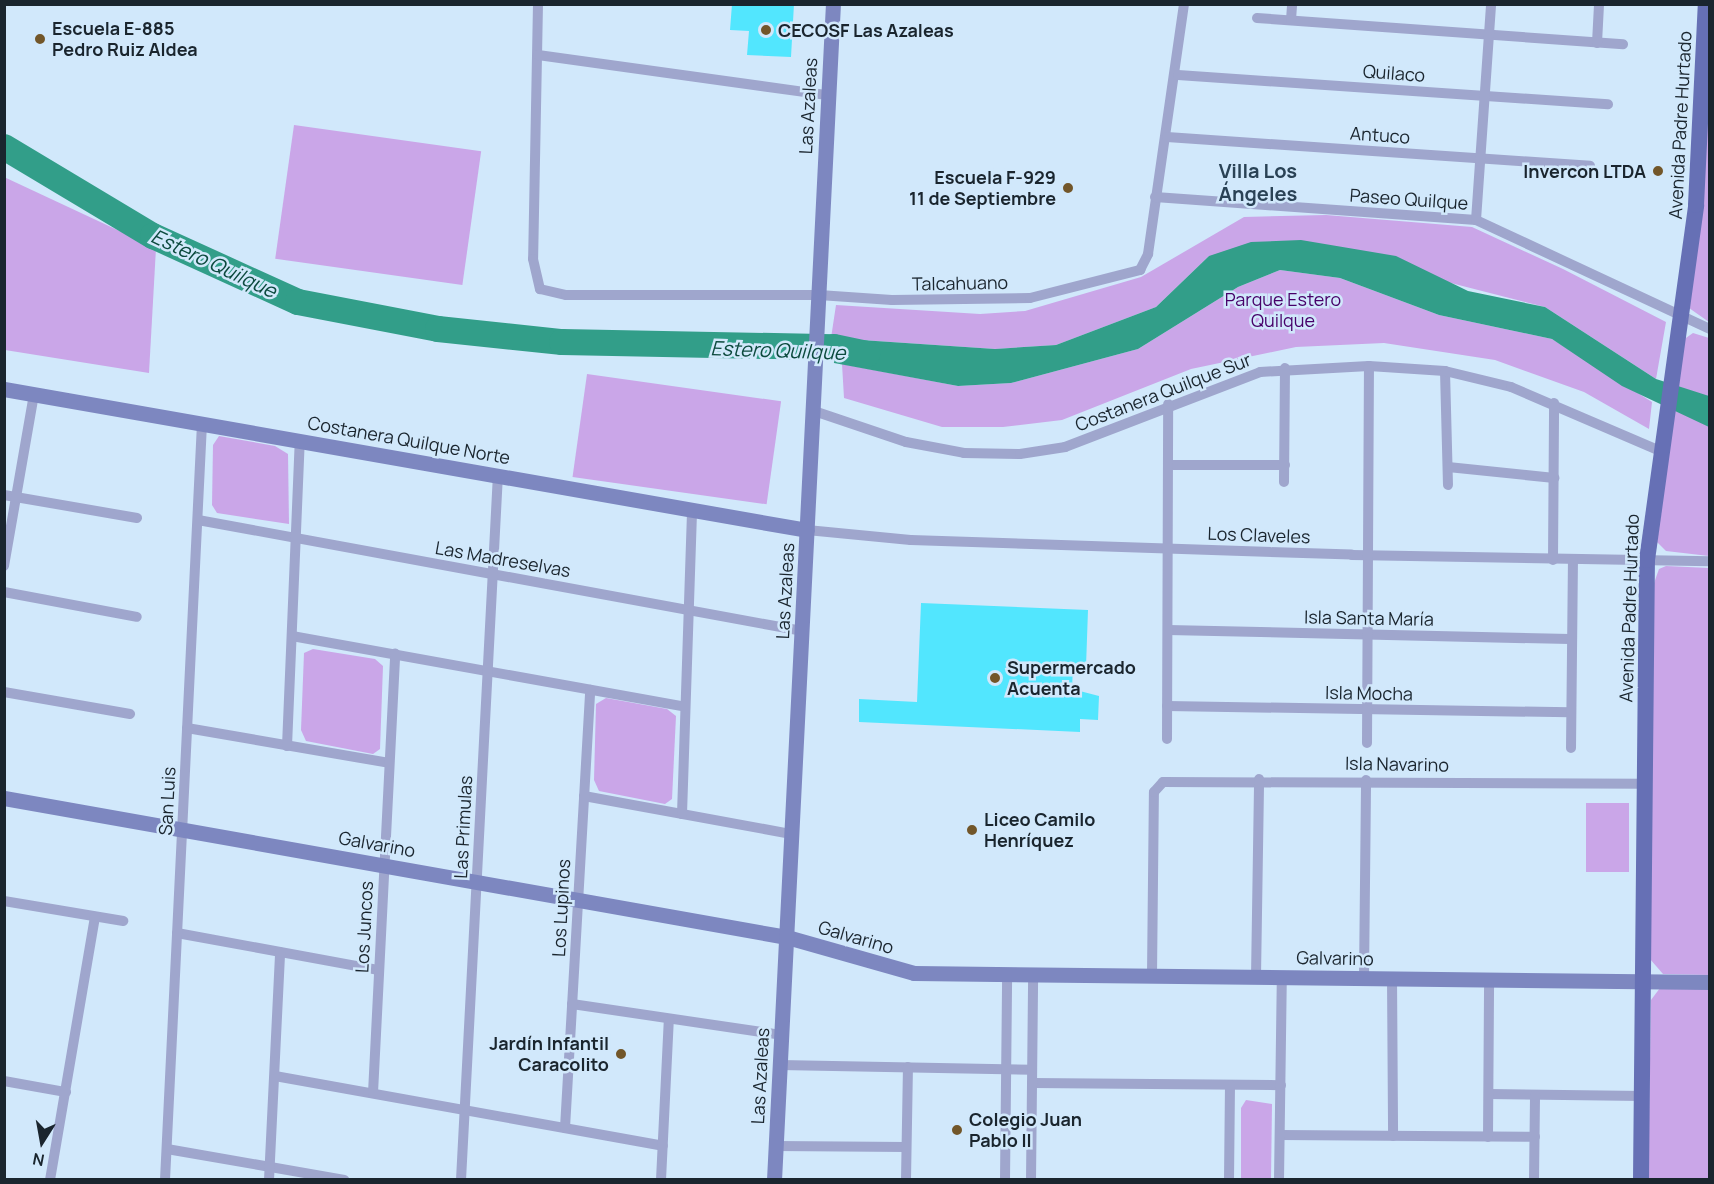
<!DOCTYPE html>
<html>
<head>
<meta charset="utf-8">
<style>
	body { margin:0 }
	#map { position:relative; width:1714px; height:1184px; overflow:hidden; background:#d1e8fb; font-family:Manrope,sans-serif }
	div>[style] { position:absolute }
	.green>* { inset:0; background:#caa6e8; transform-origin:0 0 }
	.water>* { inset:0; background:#329e89 }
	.river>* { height:26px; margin:-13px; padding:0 13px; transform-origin:13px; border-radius:13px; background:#329e89 }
	.building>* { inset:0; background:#52e6fe }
	.street>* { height:10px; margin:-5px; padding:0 5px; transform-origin:5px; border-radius:5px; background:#9fa6cd }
	.secondary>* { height:15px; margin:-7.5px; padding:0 7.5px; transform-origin:7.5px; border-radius:7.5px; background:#7d87c0 }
	.primary>* { height:16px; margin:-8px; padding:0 8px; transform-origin:8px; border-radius:8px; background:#6670b5 }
	.dots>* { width:16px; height:16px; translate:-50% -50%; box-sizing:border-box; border:3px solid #d1e8fb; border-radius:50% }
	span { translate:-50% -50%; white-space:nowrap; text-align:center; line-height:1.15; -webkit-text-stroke:5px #d1e8fb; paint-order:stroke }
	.poi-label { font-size:18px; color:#1a252e; font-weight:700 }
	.left { translate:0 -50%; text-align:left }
	.right { translate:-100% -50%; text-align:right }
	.street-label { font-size:18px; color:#1a252e }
	.park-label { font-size:18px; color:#470069 }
	.neighbourhood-label { font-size:20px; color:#2a4255; font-weight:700 }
	.water-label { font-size:20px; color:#0c4a3e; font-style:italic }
	.frame { position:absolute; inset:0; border:6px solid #1a252e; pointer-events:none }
	.north { position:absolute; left:12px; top:1112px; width:60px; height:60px; -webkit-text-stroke:4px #d1e8fb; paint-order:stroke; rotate:191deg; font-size:16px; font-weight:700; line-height:24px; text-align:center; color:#1a252e }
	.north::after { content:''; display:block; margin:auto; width:21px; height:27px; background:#1a252e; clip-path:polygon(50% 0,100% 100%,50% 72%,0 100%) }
</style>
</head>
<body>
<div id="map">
	<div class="green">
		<div style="clip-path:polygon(1709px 51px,1709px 322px,1689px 308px)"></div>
		<div style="left:294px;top:125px;width:189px;height:135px;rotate:8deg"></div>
		<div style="clip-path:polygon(4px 177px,156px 248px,149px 373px,5px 350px)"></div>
		<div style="clip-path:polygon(1326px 215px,1472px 227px,1563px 269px,1666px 322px,1656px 379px,1545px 307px,1443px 281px,1209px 256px,1156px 307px,1056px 345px,995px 349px,831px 338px,836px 305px,980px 314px,1025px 311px,1141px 277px,1244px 217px)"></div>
		<div style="clip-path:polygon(1280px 270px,1340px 278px,1439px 315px,1552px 339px,1652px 402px,1649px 429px,1584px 392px,1495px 360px,1384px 343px,1296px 347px,1191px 369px,1062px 420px,1003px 427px,942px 427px,844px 398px,842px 364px,958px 386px,1011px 383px,1138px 349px,1238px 287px)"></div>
		<div style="clip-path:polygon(1693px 333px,1709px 338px,1709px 556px,1666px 551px,1657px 542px,1683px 340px)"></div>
		<div style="left:587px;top:374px;width:196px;height:104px;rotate:8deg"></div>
		<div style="clip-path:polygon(219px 436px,275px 446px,288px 454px,289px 524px,217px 513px,212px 505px,213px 445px)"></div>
		<div style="clip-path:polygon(1666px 566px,1709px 568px,1709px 975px,1663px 974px,1650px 959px,1653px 586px,1659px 569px)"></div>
		<div style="clip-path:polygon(313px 649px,375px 659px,383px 666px,380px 749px,373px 754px,306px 741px,301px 730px,304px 653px)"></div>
		<div style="clip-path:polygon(606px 698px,667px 709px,676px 716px,672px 799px,665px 804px,599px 791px,594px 780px,596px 704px)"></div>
		<div style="left:1586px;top:803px;width:43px;height:69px"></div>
		<div style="clip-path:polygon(1660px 988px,1709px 988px,1709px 1179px,1648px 1180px,1651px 1000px)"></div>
		<div style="clip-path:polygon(1246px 1100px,1272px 1104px,1271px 1179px,1241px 1179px,1241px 1108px)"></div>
	</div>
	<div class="water">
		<div style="clip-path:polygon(1301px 240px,1396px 256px,1468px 291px,1545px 307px,1656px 379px,1709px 396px,1709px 427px,1622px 386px,1552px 339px,1439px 315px,1340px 278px,1280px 270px,1238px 287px,1138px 349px,1011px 383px,958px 386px,834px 363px,831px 338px,995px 349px,1056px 345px,1156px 307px,1209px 256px,1251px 242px)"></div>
	</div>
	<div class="river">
		<div style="left:4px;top:147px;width:174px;rotate:30.9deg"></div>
		<div style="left:153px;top:236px;width:159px;rotate:24.5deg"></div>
		<div style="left:298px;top:302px;width:143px;rotate:10.9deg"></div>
		<div style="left:438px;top:329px;width:125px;rotate:6deg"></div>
		<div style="left:562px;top:342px;width:272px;rotate:1.1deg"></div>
		<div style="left:834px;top:347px;width:34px;rotate:12deg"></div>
	</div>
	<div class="building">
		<div style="clip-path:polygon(732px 4px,794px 4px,791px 57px,747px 55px,749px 31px,730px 30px)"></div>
		<div style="clip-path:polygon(921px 603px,1088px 610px,1086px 667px,1073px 666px,1072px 689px,1099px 696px,1098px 720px,1080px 719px,1080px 732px,859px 722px,859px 699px,917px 702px)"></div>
	</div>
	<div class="street">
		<div style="left:538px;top:4px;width:255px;rotate:91.1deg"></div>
		<div style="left:533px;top:259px;width:31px;rotate:77deg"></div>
		<div style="left:540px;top:289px;width:27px;rotate:13deg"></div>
		<div style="left:566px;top:295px;width:253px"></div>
		<div style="left:819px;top:295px;width:73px;rotate:3.9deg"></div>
		<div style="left:892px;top:300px;width:138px;rotate:-0.8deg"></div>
		<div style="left:1030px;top:298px;width:114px;rotate:-14.3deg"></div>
		<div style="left:1140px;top:270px;width:18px;rotate:-63deg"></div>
		<div style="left:1148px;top:254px;width:253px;rotate:-81.8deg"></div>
		<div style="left:1257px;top:18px;width:367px;rotate:4.1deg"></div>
		<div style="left:1291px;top:20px;width:16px;rotate:-86deg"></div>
		<div style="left:1597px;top:43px;width:39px;rotate:-87deg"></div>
		<div style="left:538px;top:55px;width:292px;rotate:7.9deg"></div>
		<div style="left:1178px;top:75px;width:431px;rotate:3.9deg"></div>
		<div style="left:1167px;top:137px;width:424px;rotate:3.9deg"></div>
		<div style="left:1155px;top:197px;width:322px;rotate:4.1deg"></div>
		<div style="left:1476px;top:220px;width:258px;rotate:25deg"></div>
		<div style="left:1476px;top:220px;width:217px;rotate:-86deg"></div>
		<div style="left:1445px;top:371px;width:114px;rotate:88.5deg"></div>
		<div style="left:814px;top:411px;width:97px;rotate:18.6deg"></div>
		<div style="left:906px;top:442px;width:59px;rotate:10.7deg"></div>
		<div style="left:964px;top:453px;width:56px;rotate:1deg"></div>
		<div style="left:1020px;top:454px;width:46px;rotate:-8.8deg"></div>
		<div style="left:1065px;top:447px;width:209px;rotate:-21deg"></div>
		<div style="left:1260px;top:372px;width:109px;rotate:-3.2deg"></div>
		<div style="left:1369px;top:366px;width:76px;rotate:3.8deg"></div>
		<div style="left:1445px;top:371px;width:68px;rotate:13.6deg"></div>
		<div style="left:1511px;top:387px;width:162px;rotate:23.2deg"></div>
		<div style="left:1169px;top:465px;width:116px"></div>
		<div style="left:1448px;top:467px;width:107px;rotate:5.9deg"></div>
		<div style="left:1284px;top:482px;width:114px;rotate:-89.5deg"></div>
		<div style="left:4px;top:495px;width:135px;rotate:9.8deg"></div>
		<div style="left:198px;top:520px;width:614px;rotate:10.41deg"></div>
		<div style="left:807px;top:530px;width:104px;rotate:5.5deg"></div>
		<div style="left:911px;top:540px;width:441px;rotate:1.9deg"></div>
		<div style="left:1352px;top:555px;width:358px;rotate:1deg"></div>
		<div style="left:1553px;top:560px;width:157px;rotate:-89.6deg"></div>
		<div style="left:4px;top:566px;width:175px;rotate:-80.1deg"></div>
		<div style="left:4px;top:592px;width:135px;rotate:10.6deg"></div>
		<div style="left:1168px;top:630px;width:402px;rotate:1.3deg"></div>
		<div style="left:292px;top:636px;width:399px;rotate:10.2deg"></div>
		<div style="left:4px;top:692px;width:128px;rotate:9.9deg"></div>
		<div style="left:1167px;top:706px;width:403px;rotate:0.9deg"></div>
		<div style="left:187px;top:728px;width:205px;rotate:9.8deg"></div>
		<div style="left:1167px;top:739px;width:335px;rotate:-89.8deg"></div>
		<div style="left:1367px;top:743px;width:377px;rotate:-89.7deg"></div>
		<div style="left:287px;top:746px;width:305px;rotate:-87.6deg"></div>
		<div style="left:1571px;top:748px;width:188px;rotate:-89.4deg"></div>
		<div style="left:584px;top:796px;width:211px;rotate:10.4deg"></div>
		<div style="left:682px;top:814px;width:304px;rotate:-88.1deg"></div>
		<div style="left:4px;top:901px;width:121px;rotate:9.5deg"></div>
		<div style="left:177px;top:933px;width:204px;rotate:10.4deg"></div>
		<div style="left:1152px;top:975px;width:183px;rotate:-89.4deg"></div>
		<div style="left:1154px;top:792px;width:13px;rotate:-48deg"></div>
		<div style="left:1163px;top:782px;width:481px;rotate:0.2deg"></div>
		<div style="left:1256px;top:977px;width:198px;rotate:-89.1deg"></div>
		<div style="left:1364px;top:978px;width:198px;rotate:-89.4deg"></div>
		<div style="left:1392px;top:978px;width:158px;rotate:89.6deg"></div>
		<div style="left:572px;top:1004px;width:211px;rotate:8.4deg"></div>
		<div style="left:780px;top:1065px;width:252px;rotate:1.1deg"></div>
		<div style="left:275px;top:1076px;width:394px;rotate:10.2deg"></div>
		<div style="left:4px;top:1081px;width:63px;rotate:10.1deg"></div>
		<div style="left:1032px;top:1083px;width:249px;rotate:0.5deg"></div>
		<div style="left:373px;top:1093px;width:440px;rotate:-87.1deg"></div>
		<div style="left:1489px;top:1094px;width:154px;rotate:0.7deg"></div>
		<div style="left:565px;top:1128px;width:439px;rotate:-86.7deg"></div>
		<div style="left:1280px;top:1135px;width:255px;rotate:0.4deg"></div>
		<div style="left:1488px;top:1137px;width:158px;rotate:-89.6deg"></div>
		<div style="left:776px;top:1146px;width:130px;rotate:0.4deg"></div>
		<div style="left:167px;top:1149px;width:180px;rotate:9.9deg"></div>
		<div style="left:50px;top:1180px;width:267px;rotate:-80.3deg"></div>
		<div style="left:165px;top:1180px;width:758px;rotate:-87.2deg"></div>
		<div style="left:269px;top:1180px;width:228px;rotate:-87.2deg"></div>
		<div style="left:461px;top:1180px;width:706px;rotate:-87deg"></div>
		<div style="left:661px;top:1180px;width:161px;rotate:-87.2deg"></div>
		<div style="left:906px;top:1180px;width:113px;rotate:-89deg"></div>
		<div style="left:1005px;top:1180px;width:206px;rotate:-89.4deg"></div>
		<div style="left:1031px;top:1180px;width:206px;rotate:-89.4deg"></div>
		<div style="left:1229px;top:1180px;width:95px;rotate:-89.4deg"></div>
		<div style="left:1279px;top:1180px;width:203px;rotate:-89.2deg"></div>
		<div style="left:1534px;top:1180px;width:85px;rotate:-89.3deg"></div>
	</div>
	<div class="secondary">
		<div style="left:4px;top:389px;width:815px;rotate:9.96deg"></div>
		<div style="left:4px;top:798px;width:795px;rotate:10.07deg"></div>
		<div style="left:787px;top:937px;width:132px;rotate:15.8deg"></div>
		<div style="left:914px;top:973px;width:796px;rotate:0.65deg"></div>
		<div style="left:774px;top:1180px;width:1177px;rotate:-87.13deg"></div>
	</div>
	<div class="primary">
		<div style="left:1641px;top:1180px;width:620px;rotate:-89.45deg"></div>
		<div style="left:1647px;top:560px;width:358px;rotate:-82.1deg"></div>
		<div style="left:1696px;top:205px;width:201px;rotate:-87.2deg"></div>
	</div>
	<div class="dots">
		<div style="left:766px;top:30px;background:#725629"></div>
		<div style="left:40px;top:39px;background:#725629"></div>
		<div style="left:1658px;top:171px;background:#725629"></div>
		<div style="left:1068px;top:188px;background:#725629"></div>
		<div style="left:995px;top:678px;background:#725629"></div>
		<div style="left:972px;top:830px;background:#725629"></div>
		<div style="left:621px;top:1054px;background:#725629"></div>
		<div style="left:957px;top:1130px;background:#725629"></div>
	</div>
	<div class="poi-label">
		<span class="left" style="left:52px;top:39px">Escuela E-885<br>Pedro Ruiz Aldea</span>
		<span class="left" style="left:778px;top:30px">CECOSF Las Azaleas</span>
		<span class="right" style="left:1646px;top:171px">Invercon LTDA</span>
		<span class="right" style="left:1056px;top:188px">Escuela F-929<br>11 de Septiembre</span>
		<span class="left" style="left:1007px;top:678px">Supermercado<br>Acuenta</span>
		<span class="left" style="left:984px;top:830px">Liceo Camilo<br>Henríquez</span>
		<span class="right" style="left:609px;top:1054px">Jardín Infantil<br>Caracolito</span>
		<span class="left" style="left:969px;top:1130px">Colegio Juan<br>Pablo II</span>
	</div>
	<div class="street-label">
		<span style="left:1394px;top:73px;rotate:4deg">Quilaco</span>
		<span style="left:808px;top:106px;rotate:-87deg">Las Azaleas</span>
		<span style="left:1680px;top:125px;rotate:-87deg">Avenida Padre Hurtado</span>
		<span style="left:1380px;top:135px;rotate:4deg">Antuco</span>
		<span style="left:1409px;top:199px;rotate:4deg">Paseo Quilque</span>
		<span style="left:960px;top:283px;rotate:-1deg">Talcahuano</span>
		<span style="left:1163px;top:392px;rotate:-21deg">Costanera Quilque Sur</span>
		<span style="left:409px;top:440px;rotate:10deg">Costanera Quilque Norte</span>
		<span style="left:1259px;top:535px;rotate:2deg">Los Claveles</span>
		<span style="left:503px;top:559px;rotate:10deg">Las Madreselvas</span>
		<span style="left:785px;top:591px;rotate:-87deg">Las Azaleas</span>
		<span style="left:1629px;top:608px;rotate:-88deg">Avenida Padre Hurtado</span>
		<span style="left:1369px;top:618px;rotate:1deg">Isla Santa María</span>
		<span style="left:1369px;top:693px;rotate:1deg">Isla Mocha</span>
		<span style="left:1397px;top:764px;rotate:1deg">Isla Navarino</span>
		<span style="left:167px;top:801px;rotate:-87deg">San Luis</span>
		<span style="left:463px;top:827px;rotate:-87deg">Las Primulas</span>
		<span style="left:377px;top:844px;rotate:10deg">Galvarino</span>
		<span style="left:561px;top:908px;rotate:-87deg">Los Lupinos</span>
		<span style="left:364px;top:927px;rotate:-87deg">Los Juncos</span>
		<span style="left:856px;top:937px;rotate:16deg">Galvarino</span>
		<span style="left:1335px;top:958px;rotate:1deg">Galvarino</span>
		<span style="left:760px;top:1076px;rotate:-87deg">Las Azaleas</span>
	</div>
	<div class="park-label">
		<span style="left:1283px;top:310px">Parque Estero<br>Quilque</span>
	</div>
	<div class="neighbourhood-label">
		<span style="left:1258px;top:182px">Villa Los<br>Ángeles</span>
	</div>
	<div class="water-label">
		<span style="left:214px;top:263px;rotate:25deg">Estero Quilque</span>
		<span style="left:778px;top:350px;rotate:2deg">Estero Quilque</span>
	</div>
	<div class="frame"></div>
	<div class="north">N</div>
</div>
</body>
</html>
